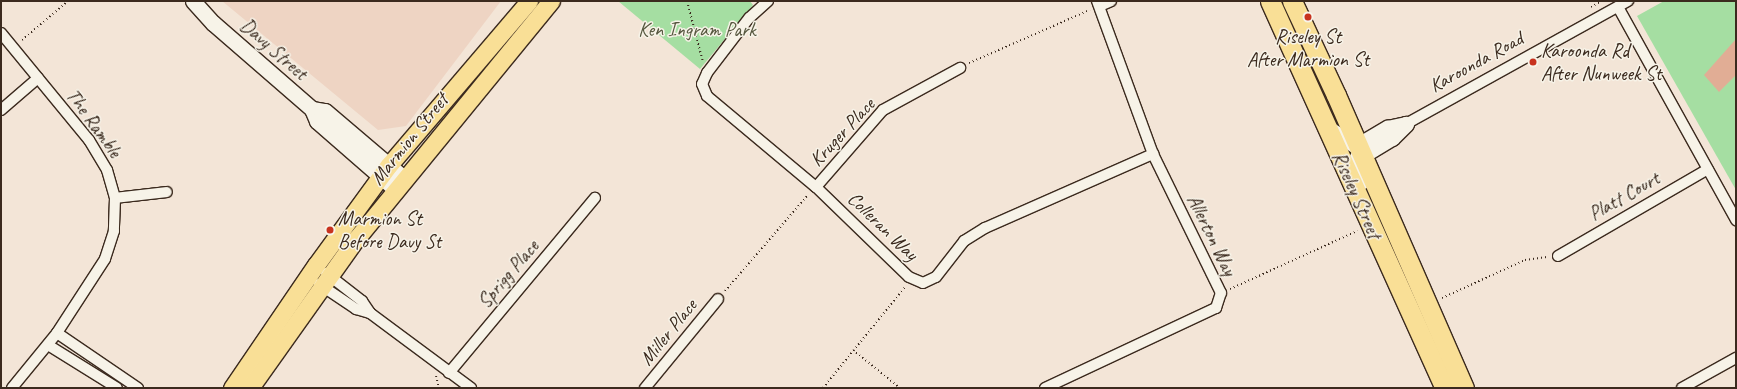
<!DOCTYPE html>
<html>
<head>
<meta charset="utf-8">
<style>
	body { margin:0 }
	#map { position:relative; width:1737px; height:389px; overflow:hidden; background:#f3e5d7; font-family:Caveat,sans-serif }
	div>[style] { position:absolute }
	.built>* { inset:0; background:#eed4c3 }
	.green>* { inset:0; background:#a5dea2 }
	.building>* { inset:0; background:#e1ad95 }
	.path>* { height:2px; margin-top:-1px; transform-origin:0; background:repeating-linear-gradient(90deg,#3b2a1e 0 1px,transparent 0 4px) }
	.roads { filter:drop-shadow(1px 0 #3b2a1e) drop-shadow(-1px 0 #3b2a1e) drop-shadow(0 1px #3b2a1e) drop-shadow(0 -1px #3b2a1e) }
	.street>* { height:10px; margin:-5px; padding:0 5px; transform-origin:5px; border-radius:5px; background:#f7f3e8 }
	.secondary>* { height:15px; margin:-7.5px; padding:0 7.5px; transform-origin:7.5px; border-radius:7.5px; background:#f7f3e8 }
	.primary>* { height:17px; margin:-8.5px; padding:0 8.5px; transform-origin:8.5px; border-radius:8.5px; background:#f9df96 }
	.highway>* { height:19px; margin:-9.5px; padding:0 9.5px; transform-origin:9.5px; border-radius:9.5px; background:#f9df96 }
	.dots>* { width:11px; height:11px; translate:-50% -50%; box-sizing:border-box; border:2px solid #f7f3e8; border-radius:50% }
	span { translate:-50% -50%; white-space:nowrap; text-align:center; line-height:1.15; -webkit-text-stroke:3px #f7f3e8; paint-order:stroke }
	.park-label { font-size:20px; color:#56573f }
	.poi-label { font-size:20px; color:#3b2a1e }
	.left { translate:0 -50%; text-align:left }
	.street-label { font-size:20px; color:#3b2a1e }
	.frame { position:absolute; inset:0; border:2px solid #3b2a1e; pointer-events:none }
</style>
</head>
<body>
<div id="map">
	<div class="built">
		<div style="clip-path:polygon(222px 1px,501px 1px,406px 126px,378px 130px)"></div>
	</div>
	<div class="green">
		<div style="clip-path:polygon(618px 1px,750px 1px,753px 5px,700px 69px)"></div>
		<div style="clip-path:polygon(1664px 1px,1736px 1px,1736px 190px,1637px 16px)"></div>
	</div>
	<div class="building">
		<div style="clip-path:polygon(1736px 39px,1736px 75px,1719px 92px,1704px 75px)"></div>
	</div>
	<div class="path">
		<div style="left:687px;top:1px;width:63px;rotate:75.3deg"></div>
		<div style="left:1591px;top:7px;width:13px;rotate:-29deg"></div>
		<div style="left:22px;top:40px;width:60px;rotate:-40.3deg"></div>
		<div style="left:969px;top:63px;width:132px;rotate:-23.7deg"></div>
		<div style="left:1230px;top:289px;width:140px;rotate:-24.5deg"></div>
		<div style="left:725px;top:291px;width:127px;rotate:-49.2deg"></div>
		<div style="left:1442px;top:298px;width:91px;rotate:-24.6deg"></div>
		<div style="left:1525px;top:260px;width:22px;rotate:-8deg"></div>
		<div style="left:853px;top:350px;width:60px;rotate:39deg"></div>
		<div style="left:436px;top:376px;width:12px;rotate:76deg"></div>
		<div style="left:823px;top:388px;width:130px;rotate:-50.9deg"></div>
	</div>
	<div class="roads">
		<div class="street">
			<div style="left:768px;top:1px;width:25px;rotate:138deg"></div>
			<div style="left:749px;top:18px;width:69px;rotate:127.4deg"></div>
			<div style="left:707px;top:73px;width:12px;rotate:114deg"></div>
			<div style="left:702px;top:84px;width:13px;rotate:67deg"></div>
			<div style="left:707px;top:96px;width:142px;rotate:39.9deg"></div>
			<div style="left:816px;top:187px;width:129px;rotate:44.1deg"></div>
			<div style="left:909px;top:277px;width:15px;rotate:23deg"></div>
			<div style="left:923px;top:283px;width:14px;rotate:-25deg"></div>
			<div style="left:936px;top:277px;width:46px;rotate:-52.1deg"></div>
			<div style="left:964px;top:241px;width:25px;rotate:-32deg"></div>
			<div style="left:985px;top:228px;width:184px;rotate:-23.8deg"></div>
			<div style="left:1100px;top:6px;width:12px;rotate:-24deg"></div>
			<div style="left:1618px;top:7px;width:244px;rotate:61deg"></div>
			<div style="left:1px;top:33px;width:139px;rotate:50.6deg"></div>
			<div style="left:89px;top:140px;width:35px;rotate:59deg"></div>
			<div style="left:107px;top:170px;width:29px;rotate:74deg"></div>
			<div style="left:115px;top:198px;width:33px;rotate:92deg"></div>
			<div style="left:114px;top:231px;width:29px;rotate:108deg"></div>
			<div style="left:105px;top:259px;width:88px;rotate:123deg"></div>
			<div style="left:57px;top:333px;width:71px;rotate:129.3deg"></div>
			<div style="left:1px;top:110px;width:49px;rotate:-40.9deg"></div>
			<div style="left:1406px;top:124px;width:254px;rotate:-29deg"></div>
			<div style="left:816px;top:187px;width:102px;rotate:-49deg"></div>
			<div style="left:883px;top:110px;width:88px;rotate:-28.6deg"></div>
			<div style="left:115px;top:198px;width:52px;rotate:-6.6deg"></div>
			<div style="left:1558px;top:256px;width:173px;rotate:-30.1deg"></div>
			<div style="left:326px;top:273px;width:46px;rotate:37.9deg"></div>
			<div style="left:362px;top:301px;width:14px;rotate:56deg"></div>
			<div style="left:370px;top:313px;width:126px;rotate:36.6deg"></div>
			<div style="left:319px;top:284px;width:45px;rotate:34deg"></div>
			<div style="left:356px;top:309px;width:15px;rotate:16deg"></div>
			<div style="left:57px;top:333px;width:98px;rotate:34.2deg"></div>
			<div style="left:48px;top:345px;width:81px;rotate:31.9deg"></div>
			<div style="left:449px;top:373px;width:228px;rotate:-50.2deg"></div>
			<div style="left:645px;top:388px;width:115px;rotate:-50.6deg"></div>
			<div style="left:1045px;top:388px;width:189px;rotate:-25.1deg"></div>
			<div style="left:1216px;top:308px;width:16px;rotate:-72deg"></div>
			<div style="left:1221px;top:293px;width:155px;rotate:-116.1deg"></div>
			<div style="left:1153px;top:154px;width:163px;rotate:-110.1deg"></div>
			<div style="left:1682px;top:388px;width:62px;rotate:-29.1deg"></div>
		</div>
		<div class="secondary">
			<div style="left:193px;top:1px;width:30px;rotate:48deg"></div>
			<div style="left:213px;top:23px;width:131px;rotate:41deg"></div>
			<div style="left:312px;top:109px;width:13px;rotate:9deg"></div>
			<div style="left:325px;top:111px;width:105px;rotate:40.4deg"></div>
			<div style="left:312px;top:109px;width:13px;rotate:67deg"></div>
			<div style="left:317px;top:121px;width:105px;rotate:41.1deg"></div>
			<div style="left:1328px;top:128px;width:37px;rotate:33deg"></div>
			<div style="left:1359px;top:148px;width:11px;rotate:15deg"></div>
			<div style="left:1370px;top:151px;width:26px;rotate:-31deg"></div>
			<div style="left:1392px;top:138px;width:20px;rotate:-45deg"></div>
			<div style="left:1361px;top:182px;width:20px;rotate:-110deg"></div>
			<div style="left:1354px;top:163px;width:25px;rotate:-63deg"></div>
			<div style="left:1365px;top:141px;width:26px;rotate:-31deg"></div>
			<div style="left:1387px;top:128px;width:19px;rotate:-12deg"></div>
		</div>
		<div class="primary">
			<div style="left:232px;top:388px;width:149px;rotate:-55.7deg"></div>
			<div style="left:316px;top:265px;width:124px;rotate:-53.9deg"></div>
			<div style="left:389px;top:165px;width:216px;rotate:-49.5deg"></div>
			<div style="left:250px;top:388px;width:183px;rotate:-54.6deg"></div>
			<div style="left:356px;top:239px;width:308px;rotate:-50.7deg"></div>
		</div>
		<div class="highway">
			<div style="left:1270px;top:1px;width:425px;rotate:65.7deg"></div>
			<div style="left:1292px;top:1px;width:104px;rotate:64.9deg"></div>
			<div style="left:1336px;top:95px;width:320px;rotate:66.4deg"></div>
		</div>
	</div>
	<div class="dots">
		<div style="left:1308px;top:17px;background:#c8321e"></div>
		<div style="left:1533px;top:62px;background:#c8321e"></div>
		<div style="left:330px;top:230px;background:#c8321e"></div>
	</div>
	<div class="park-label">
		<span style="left:697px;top:29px">Ken Ingram Park</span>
	</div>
	<div class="poi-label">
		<span style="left:1308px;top:48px">Riseley St<br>After Marmion St</span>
		<span class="left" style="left:1541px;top:62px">Karoonda Rd<br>After Nunweek St</span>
		<span class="left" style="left:338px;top:230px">Marmion St<br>Before Davy St</span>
	</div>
	<div class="street-label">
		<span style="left:274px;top:49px;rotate:41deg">Davy Street</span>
		<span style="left:1476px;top:62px;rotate:-29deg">Karoonda Road</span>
		<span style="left:94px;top:123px;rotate:54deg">The Ramble</span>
		<span style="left:842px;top:132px;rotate:-47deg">Kruger Place</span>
		<span style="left:409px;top:139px;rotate:-51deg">Marmion Street</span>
		<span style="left:1357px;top:195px;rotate:66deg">Riseley Street</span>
		<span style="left:1624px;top:196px;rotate:-30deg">Platt Court</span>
		<span style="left:883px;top:226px;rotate:44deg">Colleran Way</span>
		<span style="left:1212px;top:235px;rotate:64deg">Allerton Way</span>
		<span style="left:508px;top:274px;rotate:-50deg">Sprigg Place</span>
		<span style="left:668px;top:332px;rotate:-51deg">Miller Place</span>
	</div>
	<div class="frame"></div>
</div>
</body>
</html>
